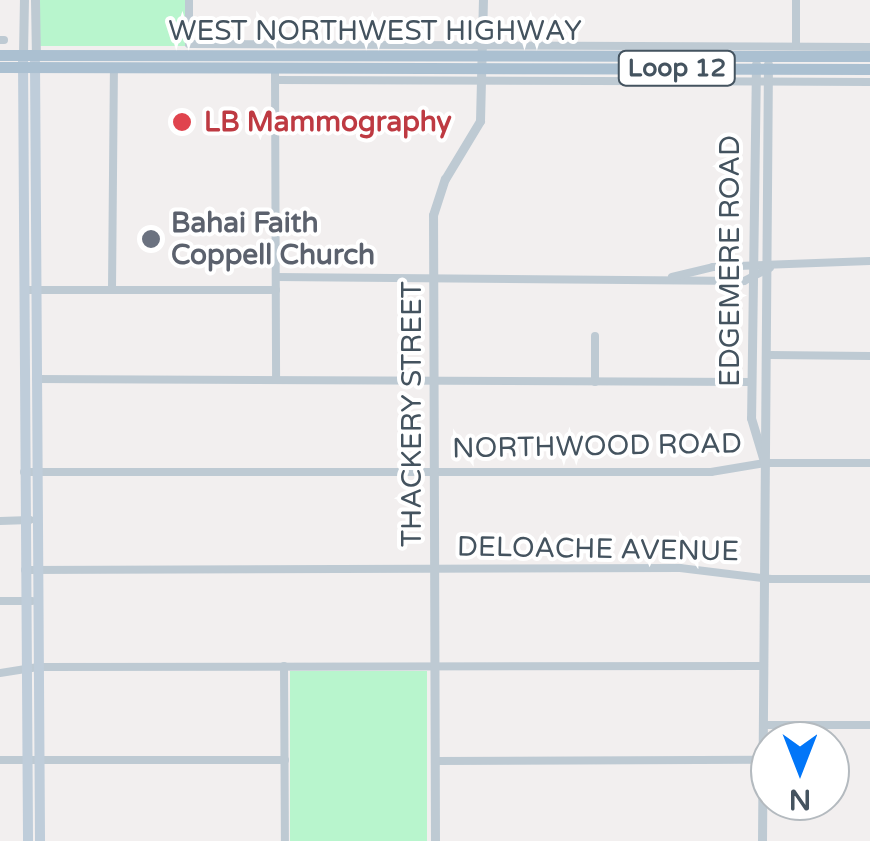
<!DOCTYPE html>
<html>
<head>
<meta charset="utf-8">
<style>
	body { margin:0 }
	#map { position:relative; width:870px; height:841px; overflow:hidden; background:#f2efef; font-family:"Varela Round",sans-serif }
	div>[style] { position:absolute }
	.green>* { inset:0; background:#b8f5cd; transform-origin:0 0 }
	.minor>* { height:8px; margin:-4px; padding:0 4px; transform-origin:4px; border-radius:4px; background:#becad3 }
	.tertiary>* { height:9px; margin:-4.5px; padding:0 4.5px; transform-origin:4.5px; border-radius:4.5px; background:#becad3 }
	.secondary>* { height:10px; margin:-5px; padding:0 5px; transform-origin:5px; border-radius:5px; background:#bfcdda }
	.primary>* { height:11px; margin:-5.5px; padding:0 5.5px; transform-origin:5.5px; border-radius:5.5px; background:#abc0d1 }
	.dots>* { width:28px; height:28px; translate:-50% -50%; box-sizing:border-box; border:5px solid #fff; border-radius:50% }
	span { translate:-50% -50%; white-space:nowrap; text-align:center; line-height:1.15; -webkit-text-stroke:8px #fff; paint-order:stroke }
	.shield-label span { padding:2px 8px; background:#fff; border:2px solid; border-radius:8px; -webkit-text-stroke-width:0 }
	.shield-label { font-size:25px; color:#44535f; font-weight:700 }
	.street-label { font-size:28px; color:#44535f }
	.health-label { font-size:28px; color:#be3a42; font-weight:700 }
	.left { translate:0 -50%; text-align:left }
	.worship-label { font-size:28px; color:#5b616d; font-weight:700 }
	.north { position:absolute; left:750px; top:721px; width:100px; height:100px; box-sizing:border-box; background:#fff; border:2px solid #b4babf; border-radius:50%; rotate:180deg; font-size:28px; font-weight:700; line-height:40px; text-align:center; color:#44535f }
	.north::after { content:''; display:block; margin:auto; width:35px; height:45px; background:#0276f8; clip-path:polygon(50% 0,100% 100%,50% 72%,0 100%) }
</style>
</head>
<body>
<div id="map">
	<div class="green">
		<div style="left:40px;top:0;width:147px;height:46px"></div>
		<div style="left:290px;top:671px;width:137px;height:170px"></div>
	</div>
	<div class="minor">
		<div style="left:189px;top:0;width:44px;rotate:90deg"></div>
		<div style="left:189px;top:44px;width:681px;rotate:0.25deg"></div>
		<div style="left:796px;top:0;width:46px;rotate:90deg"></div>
		<div style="left:0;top:40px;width:4px"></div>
		<div style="left:275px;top:69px;width:310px;rotate:89.8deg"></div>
		<div style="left:275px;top:80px;width:595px;rotate:0.19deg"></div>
		<div style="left:276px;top:277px;width:468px;rotate:0.5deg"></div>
		<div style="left:744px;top:281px;width:29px;rotate:-27deg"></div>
		<div style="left:672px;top:277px;width:42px;rotate:-13.7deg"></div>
		<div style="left:713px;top:267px;width:157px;rotate:-2.2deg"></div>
		<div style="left:112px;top:289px;width:221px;rotate:-89.5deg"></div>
		<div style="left:24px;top:290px;width:252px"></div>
		<div style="left:595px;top:336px;width:46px;rotate:90deg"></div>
		<div style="left:770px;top:355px;width:100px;rotate:0.6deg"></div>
		<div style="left:36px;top:379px;width:716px;rotate:0.24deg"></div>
		<div style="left:24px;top:472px;width:687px"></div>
		<div style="left:711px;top:472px;width:55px;rotate:-9.5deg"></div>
		<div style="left:765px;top:463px;width:105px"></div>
		<div style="left:0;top:521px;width:30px;rotate:-2deg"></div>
		<div style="left:25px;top:570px;width:655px;rotate:-0.17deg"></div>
		<div style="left:680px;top:568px;width:92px;rotate:6.9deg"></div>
		<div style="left:771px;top:579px;width:99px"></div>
		<div style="left:0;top:601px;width:32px"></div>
		<div style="left:284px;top:666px;width:175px;rotate:89.7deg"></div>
		<div style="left:0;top:673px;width:37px;rotate:-9deg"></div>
		<div style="left:37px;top:667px;width:726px;rotate:-0.08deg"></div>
		<div style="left:763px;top:725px;width:107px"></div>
		<div style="left:0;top:760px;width:285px"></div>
		<div style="left:435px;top:761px;width:327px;rotate:-0.2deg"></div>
	</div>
	<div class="tertiary">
		<div style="left:35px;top:0;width:56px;rotate:89deg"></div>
		<div style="left:23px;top:55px;width:55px;rotate:-89deg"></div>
		<div style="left:756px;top:64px;width:354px;rotate:90.8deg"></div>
		<div style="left:751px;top:418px;width:45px;rotate:73.2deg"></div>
		<div style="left:435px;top:841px;width:626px;rotate:-90.18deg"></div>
		<div style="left:433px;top:215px;width:38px;rotate:-72deg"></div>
		<div style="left:445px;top:179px;width:68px;rotate:-58.9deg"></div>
		<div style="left:480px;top:121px;width:121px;rotate:-88.6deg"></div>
		<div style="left:762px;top:841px;width:777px;rotate:-89.56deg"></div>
	</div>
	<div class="secondary">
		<div style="left:23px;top:61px;width:780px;rotate:89.63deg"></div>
		<div style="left:35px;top:62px;width:779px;rotate:89.63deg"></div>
	</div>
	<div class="primary">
		<div style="left:0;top:55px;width:870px;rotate:0.07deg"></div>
		<div style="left:0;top:67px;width:870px;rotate:0.13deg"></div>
	</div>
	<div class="dots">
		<div style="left:182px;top:122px;background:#e0444e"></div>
		<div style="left:151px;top:239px;background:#6b7280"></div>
	</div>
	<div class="shield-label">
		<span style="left:677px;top:68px">Loop 12</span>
	</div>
	<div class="street-label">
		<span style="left:375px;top:31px">WEST NORTHWEST HIGHWAY</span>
		<span style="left:730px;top:261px;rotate:-90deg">EDGEMERE ROAD</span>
		<span style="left:412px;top:414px;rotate:-90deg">THACKERY STREET</span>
		<span style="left:597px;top:446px;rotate:-1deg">NORTHWOOD ROAD</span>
		<span style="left:598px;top:549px;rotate:1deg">DELOACHE AVENUE</span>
	</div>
	<div class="health-label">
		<span class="left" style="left:204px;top:122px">LB Mammography</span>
	</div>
	<div class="worship-label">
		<span class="left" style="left:171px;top:239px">Bahai Faith<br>Coppell Church</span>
	</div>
	<div class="north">N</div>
</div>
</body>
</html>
